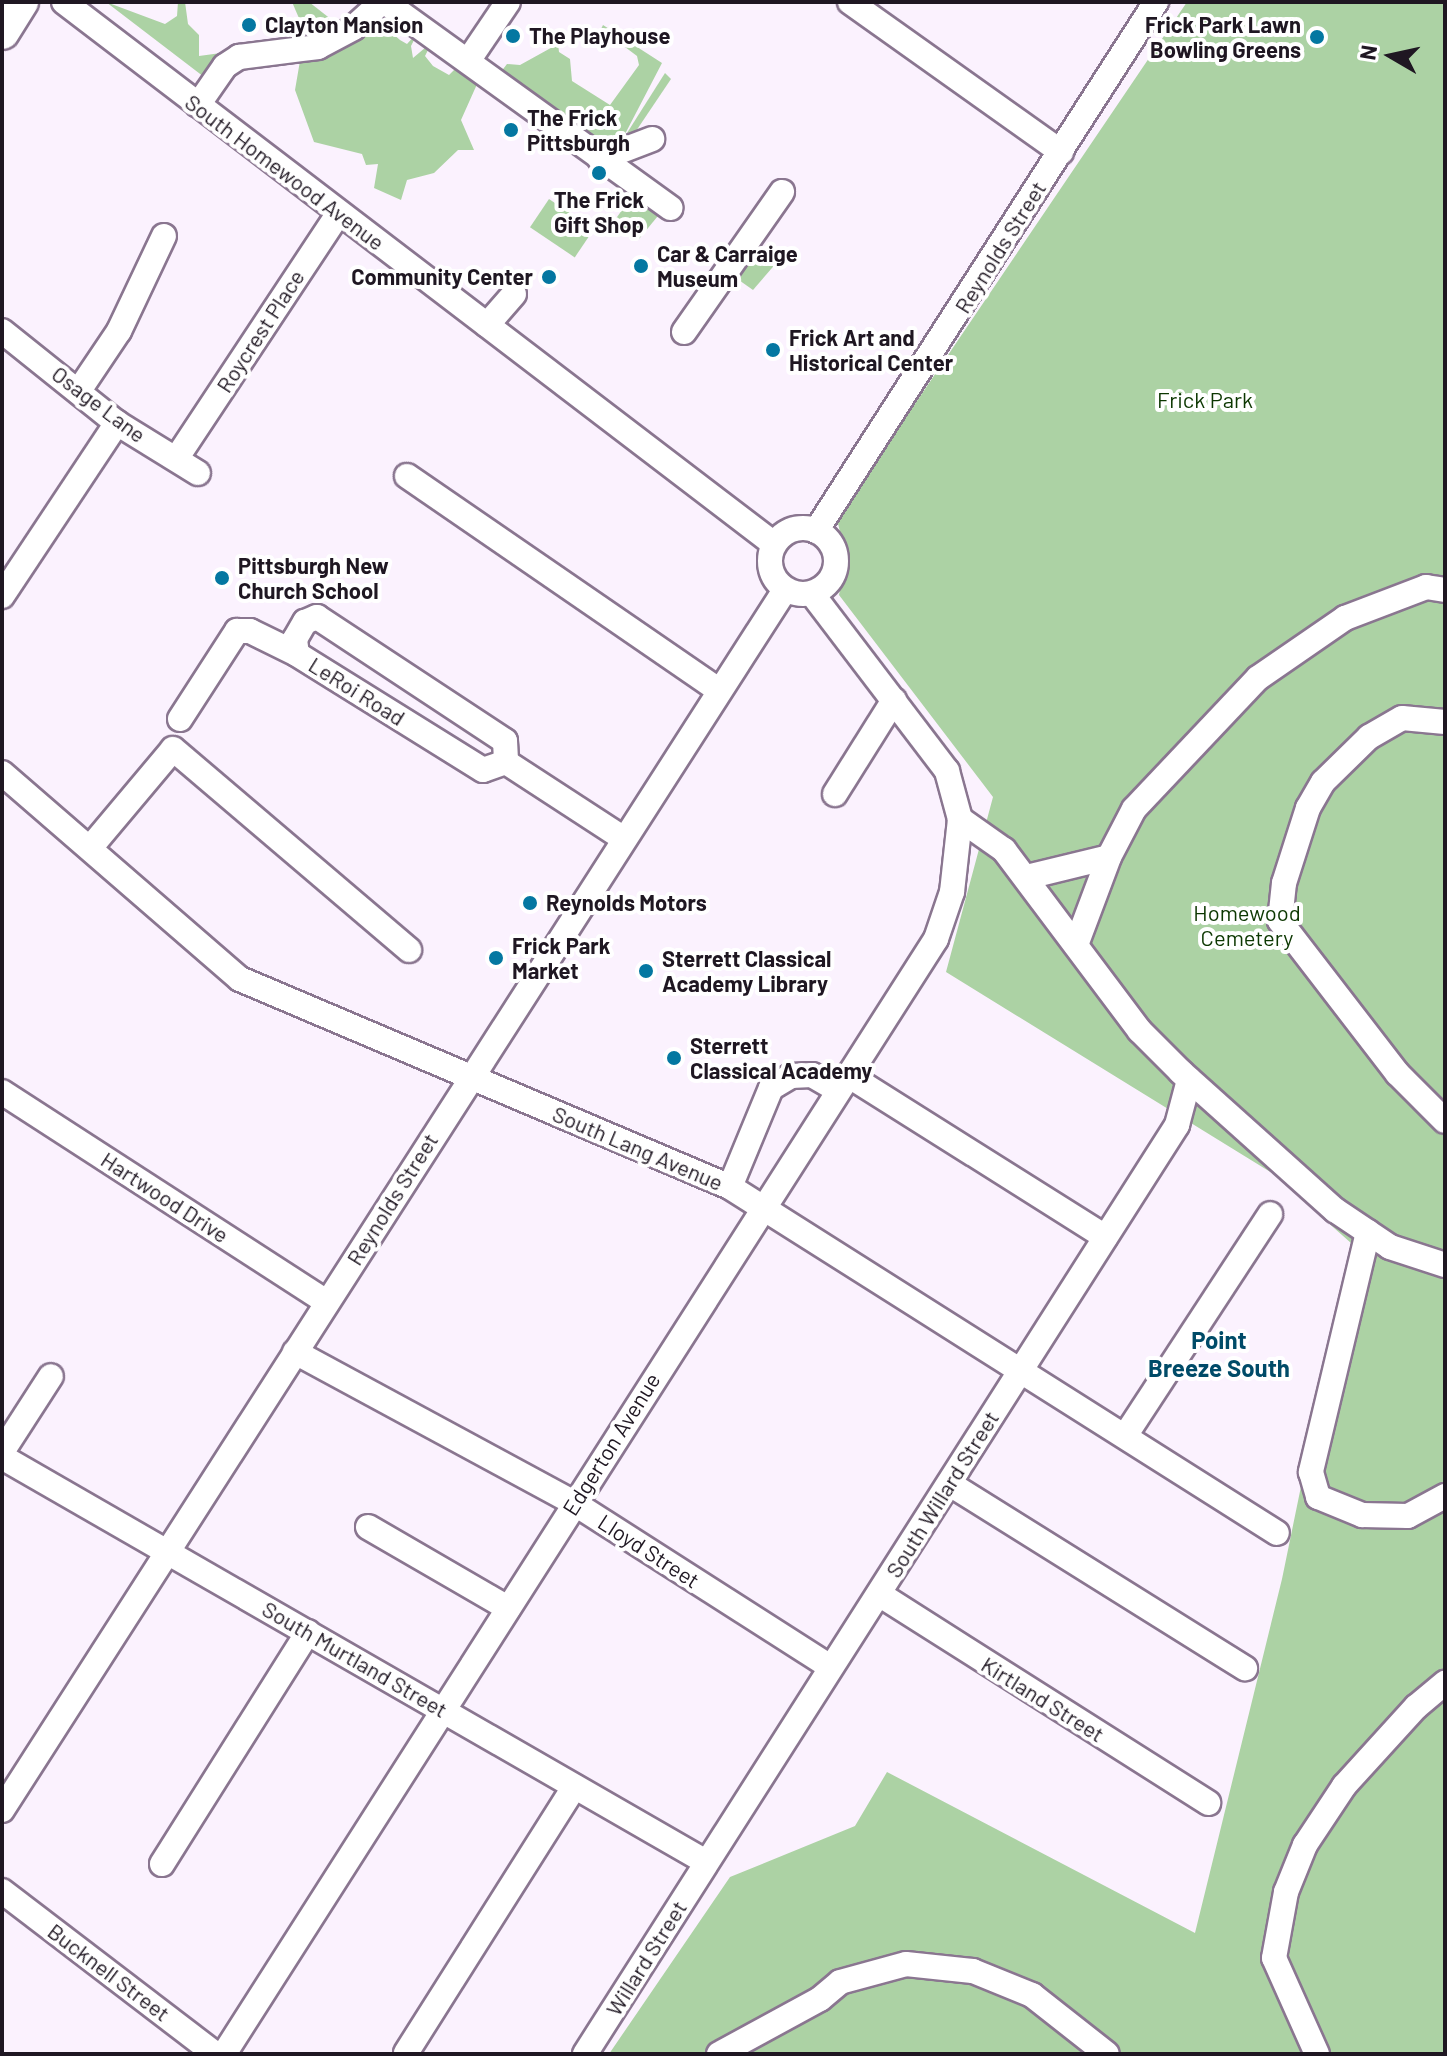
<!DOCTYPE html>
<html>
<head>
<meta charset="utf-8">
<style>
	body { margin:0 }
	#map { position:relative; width:1447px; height:2056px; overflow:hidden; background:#fbf2fe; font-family:Barlow,sans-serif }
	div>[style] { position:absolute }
	.green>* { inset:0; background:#acd2a4; transform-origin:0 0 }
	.roads { filter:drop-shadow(2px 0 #8a7690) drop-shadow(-2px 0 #8a7690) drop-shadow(0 2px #8a7690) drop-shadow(0 -2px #8a7690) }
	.minor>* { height:24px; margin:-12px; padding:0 12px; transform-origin:12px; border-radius:12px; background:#fff }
	.minor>.ring { margin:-12px; padding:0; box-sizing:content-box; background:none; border:24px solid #fff; border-radius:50% }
	.highway>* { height:34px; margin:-17px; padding:0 17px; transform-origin:17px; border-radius:17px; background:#fff }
	.dots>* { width:22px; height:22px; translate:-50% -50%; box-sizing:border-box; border:4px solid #fff; border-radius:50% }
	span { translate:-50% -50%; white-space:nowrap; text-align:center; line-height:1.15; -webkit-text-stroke:8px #fff; paint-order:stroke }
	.poi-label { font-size:22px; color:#1f1722; font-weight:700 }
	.right { translate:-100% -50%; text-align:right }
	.left { translate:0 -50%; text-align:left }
	.street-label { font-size:22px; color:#1f1722 }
	.park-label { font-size:22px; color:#0c3701 }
	.neighbourhood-label { font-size:24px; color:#004b68; font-weight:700 }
	.frame { position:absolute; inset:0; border:4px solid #1f1722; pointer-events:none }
	.north { position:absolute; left:1351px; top:16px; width:80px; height:80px; -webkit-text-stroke:6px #fff; paint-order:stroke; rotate:279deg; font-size:22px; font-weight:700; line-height:32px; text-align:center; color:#1f1722 }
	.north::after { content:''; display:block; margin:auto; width:28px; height:36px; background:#1f1722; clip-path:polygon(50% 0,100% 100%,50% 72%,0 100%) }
</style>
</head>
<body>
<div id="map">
	<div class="green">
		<div style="clip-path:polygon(106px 2px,165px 24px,177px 16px,178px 2px,185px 2px,188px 24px,199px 35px,199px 56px,221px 53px,208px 80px)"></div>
		<div style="clip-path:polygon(292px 2px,309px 2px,332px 20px,308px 39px)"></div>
		<div style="clip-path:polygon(1187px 2px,1445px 2px,1445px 2054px,609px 2054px,730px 1877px,855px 1826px,887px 1772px,1195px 1933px,1282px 1579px,1351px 1243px,1272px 1173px,946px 972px,993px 797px,839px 595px,846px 558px,837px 519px)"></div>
		<div style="clip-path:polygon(390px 13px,385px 27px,400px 40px,407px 44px,418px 32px,411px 46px,413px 58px,432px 42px,425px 56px,433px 66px,449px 75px,461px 63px,478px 82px,461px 120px,474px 150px,458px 150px,434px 173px,407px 180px,401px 200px,374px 188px,378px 164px,366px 165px,362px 154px,314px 142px,295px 90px,301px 55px)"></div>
		<div style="clip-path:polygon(603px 25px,662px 63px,624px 136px,609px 148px,497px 77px,507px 64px,520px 65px,558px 44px,559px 52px,570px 59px,572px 81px,610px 105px,639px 65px,637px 56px,601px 29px)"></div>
		<div style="clip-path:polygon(665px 73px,671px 79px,632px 137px,627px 133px)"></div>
		<div style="clip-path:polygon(635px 192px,662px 211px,639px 239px,612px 224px)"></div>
		<div style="left:549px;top:199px;width:54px;height:34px;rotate:34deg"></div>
		<div style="clip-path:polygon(758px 246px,778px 261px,753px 290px,736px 278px)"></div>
	</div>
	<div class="roads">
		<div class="minor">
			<div style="left:64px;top:2px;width:893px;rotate:37.36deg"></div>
			<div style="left:385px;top:2px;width:352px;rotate:35.8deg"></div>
			<div style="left:850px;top:2px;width:259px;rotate:35.4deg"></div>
			<div style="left:468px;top:61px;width:71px;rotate:-55.9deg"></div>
			<div style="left:198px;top:105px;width:47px;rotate:-55.3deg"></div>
			<div style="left:225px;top:66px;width:17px;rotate:-33deg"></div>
			<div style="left:239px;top:57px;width:80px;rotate:-7.2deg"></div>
			<div style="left:318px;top:47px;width:40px;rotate:-28deg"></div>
			<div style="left:353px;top:28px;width:39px;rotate:-42deg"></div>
			<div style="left:600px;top:159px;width:56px;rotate:-21deg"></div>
			<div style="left:487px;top:325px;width:41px;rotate:-48.9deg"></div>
			<div style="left:2px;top:331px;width:147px;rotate:38.7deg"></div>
			<div style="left:117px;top:423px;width:95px;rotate:31.7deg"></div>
			<div style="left:684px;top:332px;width:171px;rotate:-55deg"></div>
			<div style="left:80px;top:389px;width:70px;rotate:-56.1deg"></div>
			<div style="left:119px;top:331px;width:105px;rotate:-64.7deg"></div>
			<div style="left:182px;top:450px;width:284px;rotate:-56.5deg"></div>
			<div style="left:407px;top:476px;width:378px;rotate:34.5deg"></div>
			<div class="ring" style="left:770px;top:528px;width:42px;height:42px"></div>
			<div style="left:816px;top:531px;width:629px;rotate:-57.27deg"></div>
			<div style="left:2px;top:596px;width:208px;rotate:-56.4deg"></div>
			<div style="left:180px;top:719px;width:105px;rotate:-57.1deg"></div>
			<div style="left:237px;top:631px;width:13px"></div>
			<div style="left:250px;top:631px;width:52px;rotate:26.1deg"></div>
			<div style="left:1445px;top:722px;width:43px;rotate:-174.7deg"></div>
			<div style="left:1402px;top:718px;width:38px;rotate:150deg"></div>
			<div style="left:1369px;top:737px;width:64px;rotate:135.6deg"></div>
			<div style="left:1323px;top:782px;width:30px;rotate:120deg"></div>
			<div style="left:1308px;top:808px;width:79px;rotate:107.7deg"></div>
			<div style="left:1284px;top:883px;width:38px;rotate:96deg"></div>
			<div style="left:1280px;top:921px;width:193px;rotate:52.4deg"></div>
			<div style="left:1398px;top:1074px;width:66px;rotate:45deg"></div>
			<div style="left:506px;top:762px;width:24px;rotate:161deg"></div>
			<div style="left:483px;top:770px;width:219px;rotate:-148.1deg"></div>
			<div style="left:297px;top:654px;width:15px;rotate:-98deg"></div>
			<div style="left:295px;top:639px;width:20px;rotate:-60deg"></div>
			<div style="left:305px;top:622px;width:13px;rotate:-23deg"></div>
			<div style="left:317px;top:617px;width:225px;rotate:33.4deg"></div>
			<div style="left:505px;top:741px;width:21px;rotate:87deg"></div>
			<div style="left:506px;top:762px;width:141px;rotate:33.1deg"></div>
			<div style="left:2px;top:773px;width:315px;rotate:40.9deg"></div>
			<div style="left:240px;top:979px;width:532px;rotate:23deg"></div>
			<div style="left:730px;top:1187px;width:647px;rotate:32.32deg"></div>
			<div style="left:835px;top:794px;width:111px;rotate:-57.9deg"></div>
			<div style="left:960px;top:819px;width:54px;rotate:35.2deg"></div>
			<div style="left:1004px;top:850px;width:226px;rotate:53.1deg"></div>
			<div style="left:1140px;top:1031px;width:58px;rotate:45deg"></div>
			<div style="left:1181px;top:1072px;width:207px;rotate:41.9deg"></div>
			<div style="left:1335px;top:1210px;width:66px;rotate:33.9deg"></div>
			<div style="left:1390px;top:1247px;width:58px;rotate:18.1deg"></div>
			<div style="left:90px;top:848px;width:129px;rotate:-50deg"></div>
			<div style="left:173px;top:749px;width:310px;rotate:40.4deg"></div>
			<div style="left:1027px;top:877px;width:84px;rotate:-13.7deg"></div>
			<div style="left:1109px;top:857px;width:54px;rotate:-62.5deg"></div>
			<div style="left:1134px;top:809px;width:180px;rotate:-46.6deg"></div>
			<div style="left:1258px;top:678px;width:106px;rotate:-34.6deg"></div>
			<div style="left:1345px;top:618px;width:87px;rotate:-20.9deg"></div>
			<div style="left:1426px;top:587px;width:19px;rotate:9deg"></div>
			<div style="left:1076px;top:945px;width:94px;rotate:-69.4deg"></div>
			<div style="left:848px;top:1075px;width:304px;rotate:32.2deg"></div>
			<div style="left:2px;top:1092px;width:387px;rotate:32.9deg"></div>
			<div style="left:730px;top:1187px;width:107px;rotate:-67.5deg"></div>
			<div style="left:771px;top:1088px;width:23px;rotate:-31deg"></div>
			<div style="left:791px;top:1076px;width:21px;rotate:-3deg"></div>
			<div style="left:812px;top:1075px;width:30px;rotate:30deg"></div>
			<div style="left:1368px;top:1232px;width:247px;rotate:103.4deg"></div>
			<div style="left:1311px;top:1472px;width:26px;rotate:74deg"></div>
			<div style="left:1318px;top:1497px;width:48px;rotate:22.2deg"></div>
			<div style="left:1362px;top:1515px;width:46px;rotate:1.2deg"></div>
			<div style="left:1408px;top:1516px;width:42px;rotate:-28.4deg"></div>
			<div style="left:295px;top:1352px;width:317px;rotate:28.4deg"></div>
			<div style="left:574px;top:1503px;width:304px;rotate:32.6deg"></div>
			<div style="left:1125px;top:1436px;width:265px;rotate:-56.8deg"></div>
			<div style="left:2px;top:1452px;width:90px;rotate:-57.2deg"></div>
			<div style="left:2px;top:1457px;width:812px;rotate:29.91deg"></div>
			<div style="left:950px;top:1484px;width:348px;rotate:32deg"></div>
			<div style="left:368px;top:1527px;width:162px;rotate:30.1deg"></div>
			<div style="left:879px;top:1594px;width:390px;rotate:32.4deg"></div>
			<div style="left:2px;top:1810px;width:1450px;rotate:-57.31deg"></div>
			<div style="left:162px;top:1864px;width:274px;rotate:-57.8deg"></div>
			<div style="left:2px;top:1891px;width:268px;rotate:37.4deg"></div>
			<div style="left:406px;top:2053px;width:315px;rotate:-57.7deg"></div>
			<div style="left:224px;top:2054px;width:1323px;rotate:-57.44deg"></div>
			<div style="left:936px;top:939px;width:50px;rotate:-71.2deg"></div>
			<div style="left:952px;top:892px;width:73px;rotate:-83.7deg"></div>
			<div style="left:960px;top:819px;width:50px;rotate:-105.2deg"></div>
			<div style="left:947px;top:771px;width:223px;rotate:-127.3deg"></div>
			<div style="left:585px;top:2054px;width:1102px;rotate:-57.49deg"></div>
			<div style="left:1177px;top:1125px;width:47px;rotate:-75.1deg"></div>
			<div style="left:719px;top:2054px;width:115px;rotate:-28.6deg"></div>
			<div style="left:820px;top:1999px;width:26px;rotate:-40deg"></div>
			<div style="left:840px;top:1982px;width:68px;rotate:-15.3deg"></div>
			<div style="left:906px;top:1964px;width:67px;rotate:6deg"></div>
			<div style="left:973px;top:1971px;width:64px;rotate:22.1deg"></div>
			<div style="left:1032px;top:1995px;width:95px;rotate:38.2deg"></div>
			<div style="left:1317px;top:2054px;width:105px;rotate:-114.1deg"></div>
			<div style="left:1274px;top:1958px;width:67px;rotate:-79.7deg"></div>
			<div style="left:1286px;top:1892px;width:51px;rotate:-68deg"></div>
			<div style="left:1305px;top:1845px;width:71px;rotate:-56.5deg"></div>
			<div style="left:1344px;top:1786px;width:107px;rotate:-47.7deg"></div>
			<div style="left:1416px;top:1707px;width:38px;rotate:-40deg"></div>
		</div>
		<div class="highway">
			<div style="left:2px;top:32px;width:36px;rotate:-58deg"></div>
		</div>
	</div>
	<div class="dots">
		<div style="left:249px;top:25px;background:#0477a1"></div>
		<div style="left:513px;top:36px;background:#0477a1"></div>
		<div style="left:1317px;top:37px;background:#0477a1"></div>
		<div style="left:511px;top:130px;background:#0477a1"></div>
		<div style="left:599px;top:173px;background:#0477a1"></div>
		<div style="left:641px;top:266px;background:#0477a1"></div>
		<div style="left:549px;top:277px;background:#0477a1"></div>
		<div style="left:773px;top:350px;background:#0477a1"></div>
		<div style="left:222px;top:578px;background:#0477a1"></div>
		<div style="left:530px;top:903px;background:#0477a1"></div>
		<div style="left:496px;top:958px;background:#0477a1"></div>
		<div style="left:646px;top:971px;background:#0477a1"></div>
		<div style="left:674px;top:1058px;background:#0477a1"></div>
	</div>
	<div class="poi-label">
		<span class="right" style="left:1301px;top:37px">Frick Park Lawn<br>Bowling Greens</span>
		<span class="left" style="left:265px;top:25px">Clayton Mansion</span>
		<span class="left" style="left:529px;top:36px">The Playhouse</span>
		<span class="left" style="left:527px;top:130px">The Frick<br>Pittsburgh</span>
		<span style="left:599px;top:212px">The Frick<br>Gift Shop</span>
		<span class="left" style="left:657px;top:266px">Car &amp; Carraige<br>Museum</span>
		<span class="right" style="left:533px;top:277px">Community Center</span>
		<span class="left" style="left:789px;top:350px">Frick Art and<br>Historical Center</span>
		<span class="left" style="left:238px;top:578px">Pittsburgh New<br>Church School</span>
		<span class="left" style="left:546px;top:903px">Reynolds Motors</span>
		<span class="left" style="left:512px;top:958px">Frick Park<br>Market</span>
		<span class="left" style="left:662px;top:971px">Sterrett Classical<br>Academy Library</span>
		<span class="left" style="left:690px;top:1058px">Sterrett<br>Classical Academy</span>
	</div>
	<div class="street-label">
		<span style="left:285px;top:172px;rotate:37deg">South Homewood Avenue</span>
		<span style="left:1000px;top:247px;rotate:-58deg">Reynolds Street</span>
		<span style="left:260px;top:331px;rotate:-57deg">Roycrest Place</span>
		<span style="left:99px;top:404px;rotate:37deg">Osage Lane</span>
		<span style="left:357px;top:691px;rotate:32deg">LeRoi Road</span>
		<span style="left:638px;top:1148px;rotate:23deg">South Lang Avenue</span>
		<span style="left:165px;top:1197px;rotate:33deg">Hartwood Drive</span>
		<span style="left:392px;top:1199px;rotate:-58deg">Reynolds Street</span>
		<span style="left:611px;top:1444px;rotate:-58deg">Edgerton Avenue</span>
		<span style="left:942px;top:1494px;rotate:-58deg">South Willard Street</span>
		<span style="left:649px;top:1551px;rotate:33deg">Lloyd Street</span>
		<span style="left:355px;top:1659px;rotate:30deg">South Murtland Street</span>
		<span style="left:1043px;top:1699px;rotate:32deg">Kirtland Street</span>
		<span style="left:646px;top:1958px;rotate:-58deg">Willard Street</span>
		<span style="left:109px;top:1972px;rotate:37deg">Bucknell Street</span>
	</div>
	<div class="park-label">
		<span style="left:1205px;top:400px">Frick Park</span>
		<span style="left:1247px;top:925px">Homewood<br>Cemetery</span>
	</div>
	<div class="neighbourhood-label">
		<span style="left:1219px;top:1354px">Point<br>Breeze South</span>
	</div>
	<div class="frame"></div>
	<div class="north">N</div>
</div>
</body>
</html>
